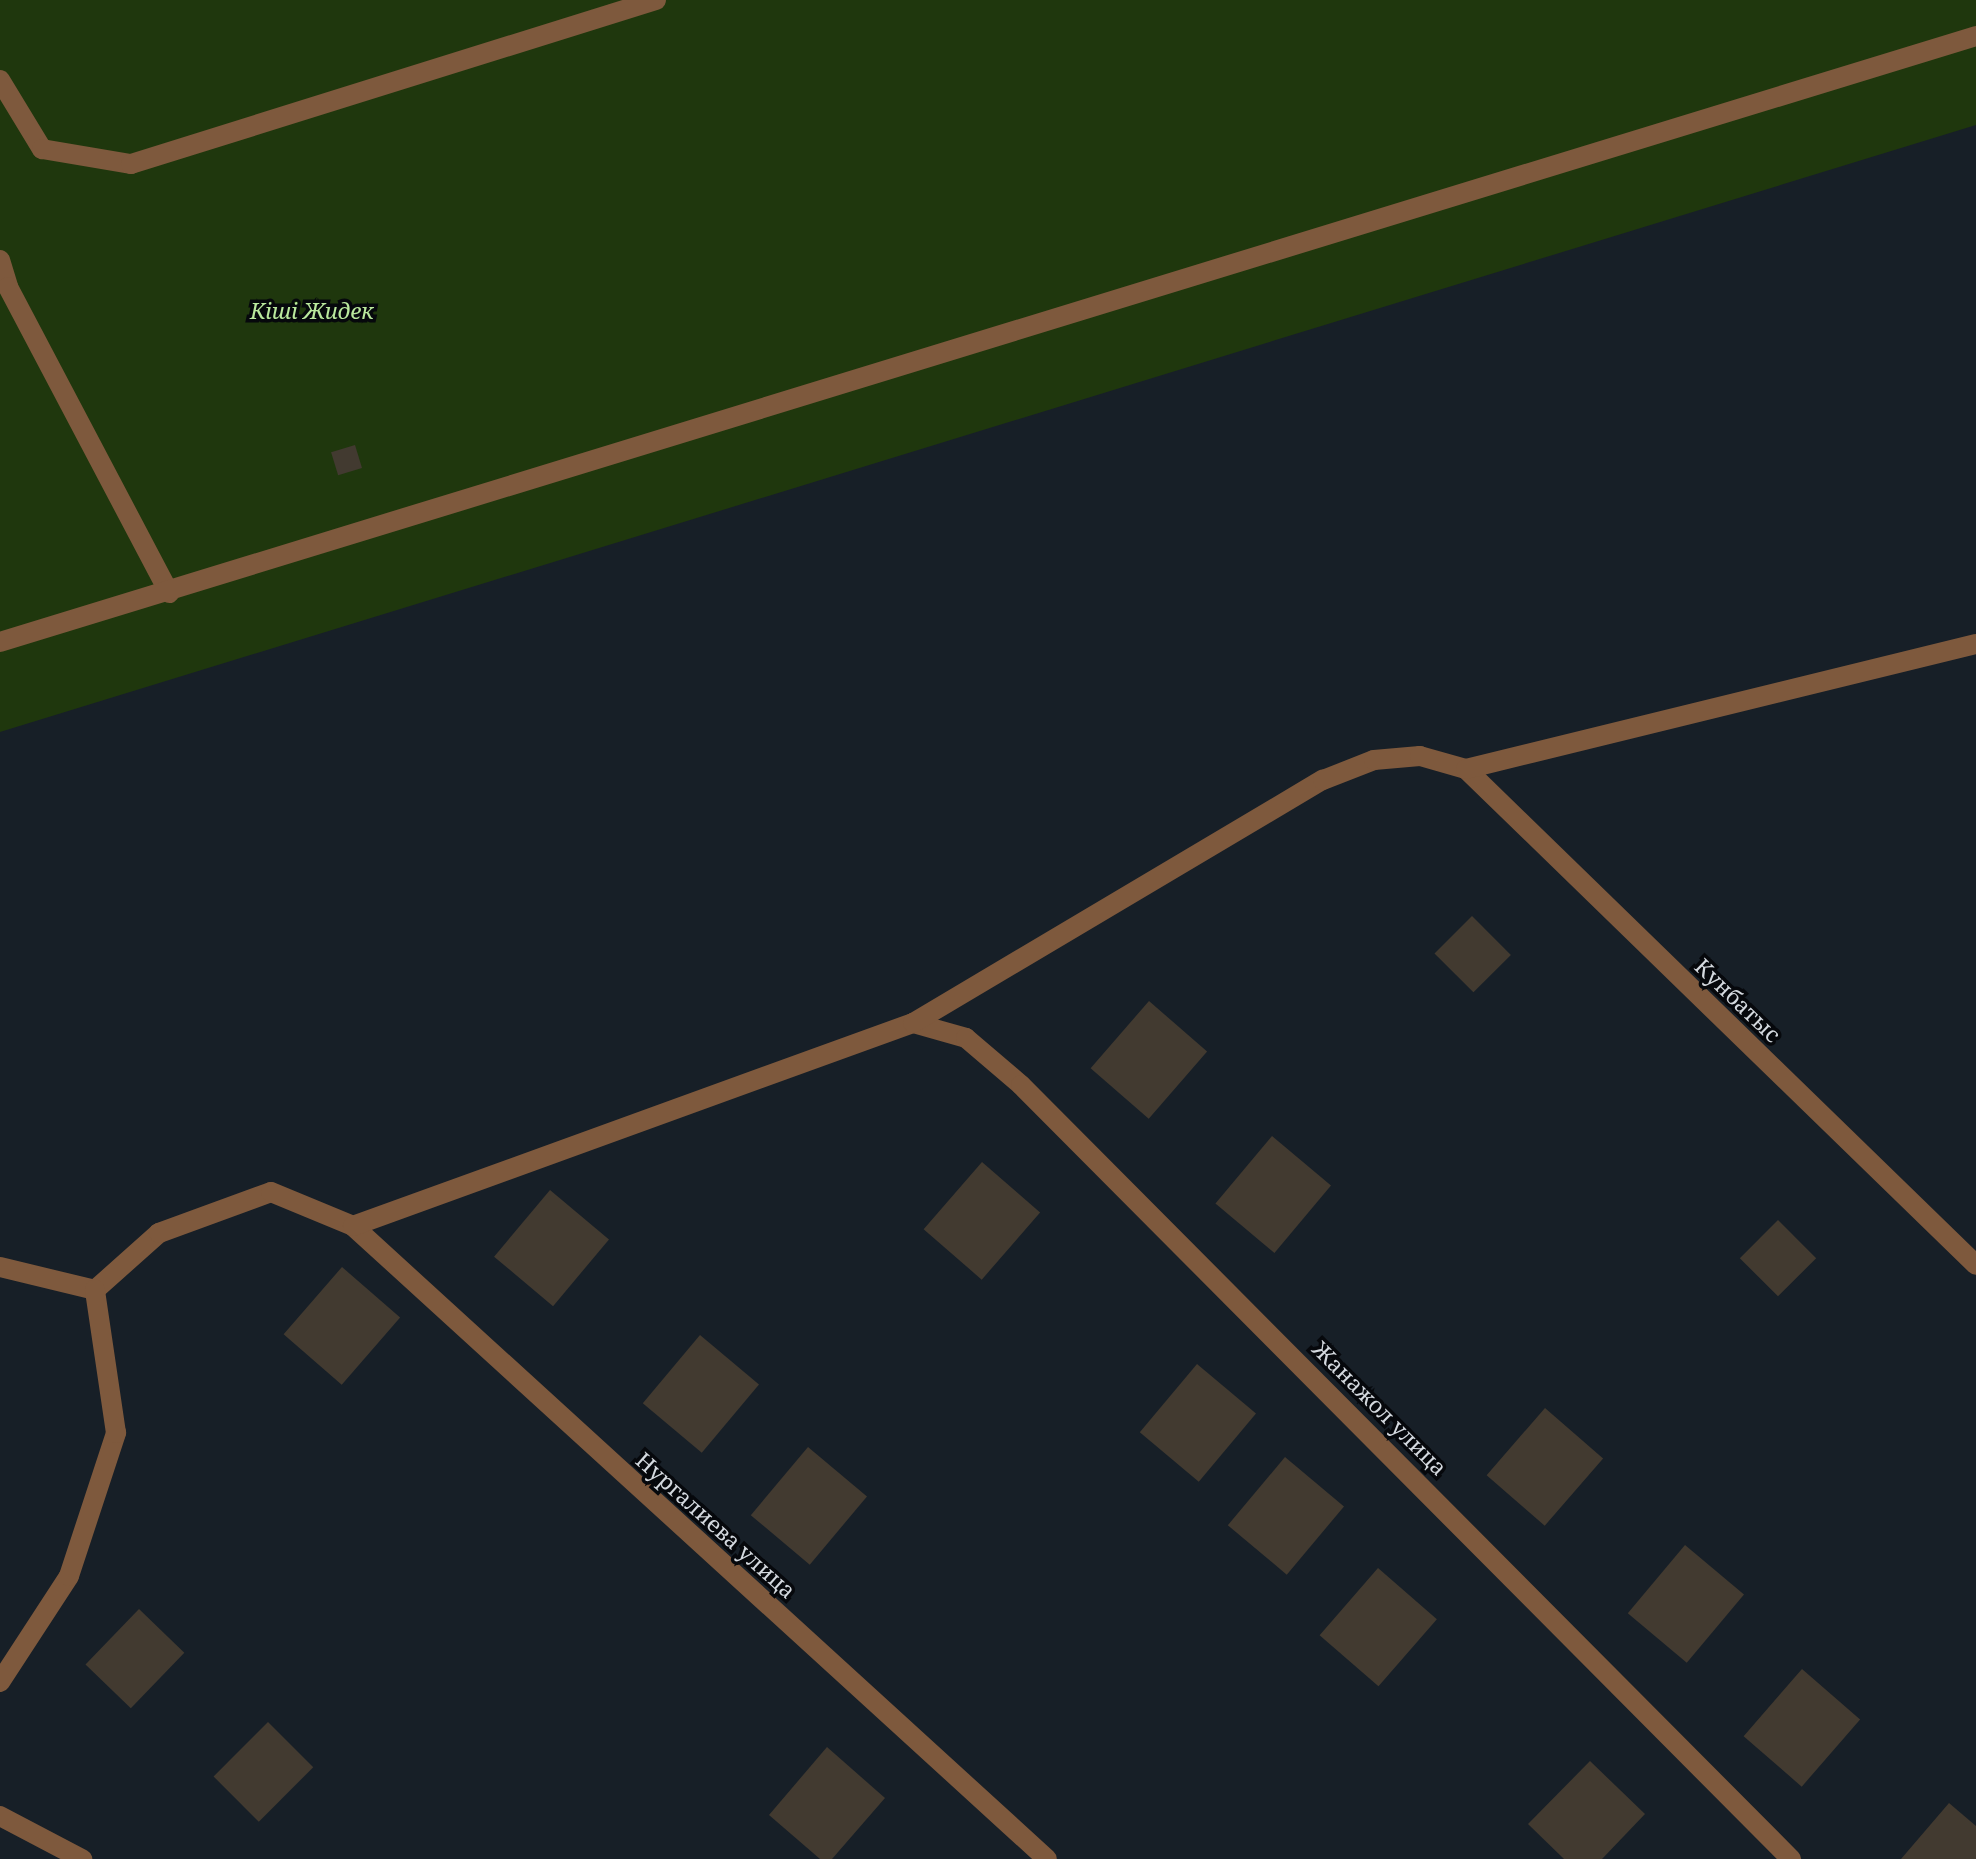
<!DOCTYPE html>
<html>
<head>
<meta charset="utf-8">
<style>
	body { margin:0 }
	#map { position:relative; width:1976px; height:1859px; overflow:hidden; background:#171f27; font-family:"Noto Serif",serif }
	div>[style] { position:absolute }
	.green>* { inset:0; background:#1f370d }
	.building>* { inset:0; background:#423a30; transform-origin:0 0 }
	.service>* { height:20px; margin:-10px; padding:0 10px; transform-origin:10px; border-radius:10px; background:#7e593d }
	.minor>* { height:20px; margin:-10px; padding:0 10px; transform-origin:10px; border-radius:10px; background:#7e593d }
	span { translate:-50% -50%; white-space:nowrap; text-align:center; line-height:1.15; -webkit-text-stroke:7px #06080c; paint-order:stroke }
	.park-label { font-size:22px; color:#bae99d; font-style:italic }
	.street-label { font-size:22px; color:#d4d9df }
</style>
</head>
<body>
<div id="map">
	<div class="green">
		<div style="clip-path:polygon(0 0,1976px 0,1976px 125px,0 732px)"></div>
	</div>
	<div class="building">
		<div style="left:355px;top:445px;width:24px;height:25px;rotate:73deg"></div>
		<div style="left:1472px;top:916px;width:55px;height:53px;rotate:45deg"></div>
		<div style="left:1149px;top:1001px;width:77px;height:89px;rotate:41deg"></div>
		<div style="left:1272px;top:1136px;width:77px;height:88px;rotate:40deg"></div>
		<div style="left:982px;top:1162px;width:77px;height:89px;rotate:41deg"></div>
		<div style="left:550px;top:1190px;width:77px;height:87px;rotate:40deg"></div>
		<div style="left:1778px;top:1220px;width:54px;height:54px;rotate:45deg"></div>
		<div style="left:342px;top:1267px;width:77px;height:89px;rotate:41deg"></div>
		<div style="left:700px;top:1335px;width:77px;height:89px;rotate:40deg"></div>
		<div style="left:1197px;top:1364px;width:77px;height:89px;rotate:40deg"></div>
		<div style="left:1545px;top:1408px;width:77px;height:89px;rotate:41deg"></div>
		<div style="left:808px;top:1447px;width:77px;height:89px;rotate:40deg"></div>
		<div style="left:1285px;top:1457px;width:77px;height:89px;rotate:40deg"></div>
		<div style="left:1685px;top:1545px;width:77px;height:89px;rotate:40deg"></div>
		<div style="left:1378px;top:1568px;width:78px;height:89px;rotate:41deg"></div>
		<div style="left:139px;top:1609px;width:63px;height:77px;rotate:44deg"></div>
		<div style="left:1802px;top:1669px;width:77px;height:89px;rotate:41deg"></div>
		<div style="left:268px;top:1722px;width:64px;height:77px;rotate:45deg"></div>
		<div style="clip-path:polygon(827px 1747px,885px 1798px,832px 1859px,820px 1859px,769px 1815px)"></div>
		<div style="clip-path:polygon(1590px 1761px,1645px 1814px,1602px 1859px,1564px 1859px,1528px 1824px)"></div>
		<div style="clip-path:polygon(1949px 1803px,1976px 1826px,1976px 1859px,1901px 1859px)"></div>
	</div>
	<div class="service">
		<div style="left:0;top:260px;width:28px;rotate:73deg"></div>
		<div style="left:8px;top:287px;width:346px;rotate:62.2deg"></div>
		<div style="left:0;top:642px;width:2067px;rotate:-17.05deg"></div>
	</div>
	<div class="minor">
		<div style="left:0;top:80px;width:81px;rotate:58.7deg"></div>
		<div style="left:42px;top:149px;width:90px;rotate:9.6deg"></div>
		<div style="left:131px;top:164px;width:550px;rotate:-17.35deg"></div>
		<div style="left:1466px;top:769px;width:711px;rotate:44.2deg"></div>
		<div style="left:913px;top:1023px;width:55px;rotate:15.8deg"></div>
		<div style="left:966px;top:1038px;width:72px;rotate:40.5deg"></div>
		<div style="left:1021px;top:1085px;width:1092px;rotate:45.15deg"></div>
		<div style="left:353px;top:1226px;width:939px;rotate:42.37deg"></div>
		<div style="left:0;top:1267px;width:98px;rotate:13.6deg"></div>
		<div style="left:95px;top:1290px;width:86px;rotate:-41.7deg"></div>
		<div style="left:159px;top:1233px;width:119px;rotate:-20.1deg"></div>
		<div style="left:271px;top:1192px;width:89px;rotate:22.5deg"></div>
		<div style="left:353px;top:1226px;width:596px;rotate:-19.93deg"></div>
		<div style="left:913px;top:1023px;width:477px;rotate:-30.7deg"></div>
		<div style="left:1323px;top:780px;width:55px;rotate:-21.4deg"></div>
		<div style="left:1374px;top:760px;width:46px;rotate:-5deg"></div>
		<div style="left:1420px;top:756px;width:48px;rotate:15.8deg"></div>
		<div style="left:1466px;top:769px;width:525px;rotate:-13.77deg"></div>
		<div style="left:0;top:1682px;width:126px;rotate:-56.9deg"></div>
		<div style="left:69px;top:1576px;width:151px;rotate:-71.8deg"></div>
		<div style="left:116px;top:1433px;width:145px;rotate:-98.4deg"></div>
		<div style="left:0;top:1816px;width:93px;rotate:27.7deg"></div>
	</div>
	<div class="park-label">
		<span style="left:312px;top:311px">Кіші Жидек</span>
	</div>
	<div class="street-label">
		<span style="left:1738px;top:1000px;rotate:44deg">Кунбатыс</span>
		<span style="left:1380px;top:1408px;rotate:45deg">Жанажол улица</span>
		<span style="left:716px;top:1525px;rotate:42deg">Нургалиева улица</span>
	</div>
</div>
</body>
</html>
